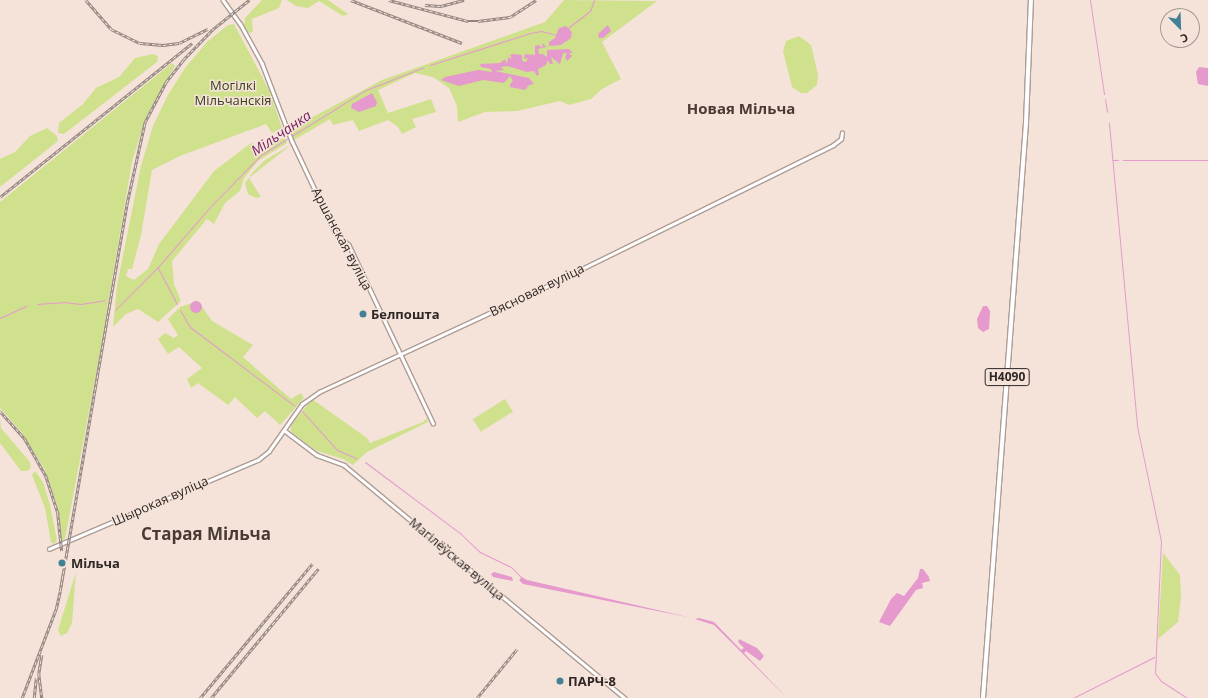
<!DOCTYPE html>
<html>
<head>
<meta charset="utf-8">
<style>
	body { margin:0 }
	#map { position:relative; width:1208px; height:698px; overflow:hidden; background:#f5e3da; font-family:"Open Sans",sans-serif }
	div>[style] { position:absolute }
	.green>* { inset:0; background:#d0e18d; transform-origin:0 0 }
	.water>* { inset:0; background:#e599cc }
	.round { border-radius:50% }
	.stream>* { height:1px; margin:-0.5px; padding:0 0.5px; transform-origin:0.5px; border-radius:0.5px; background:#e599cc }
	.roads { filter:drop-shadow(1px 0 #ae9d95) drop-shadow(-1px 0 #ae9d95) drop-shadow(0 1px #ae9d95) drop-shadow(0 -1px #ae9d95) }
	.tertiary>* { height:2.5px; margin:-1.25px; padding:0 1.25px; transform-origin:1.25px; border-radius:1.25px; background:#fff }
	.primary>* { height:3.5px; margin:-1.75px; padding:0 1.75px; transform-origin:1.75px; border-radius:1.75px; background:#fff }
	.rail>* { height:2.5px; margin-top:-1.25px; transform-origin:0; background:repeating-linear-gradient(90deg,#f5e3da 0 3px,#91847e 0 6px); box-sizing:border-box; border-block:1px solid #91847e }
	.dots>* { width:11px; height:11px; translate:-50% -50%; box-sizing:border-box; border:2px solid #f5e3da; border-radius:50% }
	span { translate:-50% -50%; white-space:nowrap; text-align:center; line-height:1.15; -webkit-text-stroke:3px #f5e3da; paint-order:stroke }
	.shield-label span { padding:1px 3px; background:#f5e3da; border:1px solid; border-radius:3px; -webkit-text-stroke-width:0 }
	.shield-label { font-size:12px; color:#2e2724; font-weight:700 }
	.park-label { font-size:13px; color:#363d19 }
	.street-label { font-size:13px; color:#2e2724 }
	.poi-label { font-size:13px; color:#2e2724; font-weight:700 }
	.left { translate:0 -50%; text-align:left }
	.water-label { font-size:14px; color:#792263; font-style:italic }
	.quarter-label { font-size:15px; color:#493b34; font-weight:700 }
	.district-label { font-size:17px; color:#493b34; font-weight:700 }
	.north { position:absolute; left:1160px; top:8px; width:40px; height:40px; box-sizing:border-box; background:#f5e3da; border:1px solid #a59891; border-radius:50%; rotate:157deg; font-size:11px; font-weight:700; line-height:16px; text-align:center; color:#2e2724 }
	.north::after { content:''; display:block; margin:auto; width:14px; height:18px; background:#418095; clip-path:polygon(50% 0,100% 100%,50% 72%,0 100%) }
</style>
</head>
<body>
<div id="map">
	<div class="green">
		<div style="clip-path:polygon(262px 0,282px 0,279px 8px,252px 19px,253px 32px,249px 33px,244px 26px,245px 18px)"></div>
		<div style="clip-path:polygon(287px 0,328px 0,348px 14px,343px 16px,319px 1px,308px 8px,296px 6px)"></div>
		<div style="clip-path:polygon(564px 0,657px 1px,602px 42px,621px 79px,602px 89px,591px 99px,569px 105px,560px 101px,517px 111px,485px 112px,458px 122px,457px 106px,449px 88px,433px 77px,415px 73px,378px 90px,388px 113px,431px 99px,436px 112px,412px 119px,416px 127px,402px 134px,398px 127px,388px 120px,359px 131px,353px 120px,333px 125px,330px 119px,294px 140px,290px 129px,293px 124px,311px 118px,382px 80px,545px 22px)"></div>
		<div style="clip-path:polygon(234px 24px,269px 90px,282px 128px,272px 133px,266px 124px,180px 156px,152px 170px,141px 235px,132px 269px,128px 269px,126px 276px,134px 280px,148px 269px,159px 244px,214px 171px,251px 143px,262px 149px,285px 137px,287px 143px,258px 161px,244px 178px,240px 191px,225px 203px,214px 224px,207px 219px,172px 261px,174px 284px,181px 301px,158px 322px,138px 309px,126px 314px,113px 327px,117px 285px,141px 166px,153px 126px,168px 95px,185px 68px,207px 42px,228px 25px)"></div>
		<div style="clip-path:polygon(799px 36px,811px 45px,818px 75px,817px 85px,807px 93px,801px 93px,792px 87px,783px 51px,786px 41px)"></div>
		<div style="clip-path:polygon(153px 54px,158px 56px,157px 62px,64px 134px,58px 133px,59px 123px,83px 104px,96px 88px,119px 77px,135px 58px)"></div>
		<div style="clip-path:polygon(172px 63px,175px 66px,146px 117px,132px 162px,97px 369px,65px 539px,62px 540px,58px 508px,45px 470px,22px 433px,0 408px,0 202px)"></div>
		<div style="clip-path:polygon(47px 128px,57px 136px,58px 141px,0 187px,0 159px,15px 152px,30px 136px)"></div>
		<div style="clip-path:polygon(291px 145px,249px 178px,261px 197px,256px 198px,248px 194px,245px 183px,253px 172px,265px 160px)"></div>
		<div style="clip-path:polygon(198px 301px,212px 321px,253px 345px,243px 357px,291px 399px,301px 393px,304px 398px,280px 425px,265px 411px,257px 418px,235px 397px,228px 405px,198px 383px,191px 388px,187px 379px,202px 368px,179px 347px,168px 354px,158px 339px,165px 333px,174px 338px,178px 335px,168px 319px,180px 307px)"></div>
		<div style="clip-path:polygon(312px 399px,367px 438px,370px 443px,423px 422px,427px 418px,428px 422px,367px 452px,353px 465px,343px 459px,317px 451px,291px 432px,291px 425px)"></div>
		<div style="left:505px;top:399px;width:15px;height:38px;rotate:58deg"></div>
		<div style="clip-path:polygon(0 418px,1px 428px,30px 462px,31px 468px,27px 471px,21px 471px,0 443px)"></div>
		<div style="clip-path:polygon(35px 471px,43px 482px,50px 505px,57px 540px,54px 544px,51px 542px,45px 508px,32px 475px)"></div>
		<div style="clip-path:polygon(1163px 553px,1180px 575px,1181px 598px,1178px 622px,1158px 639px)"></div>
		<div style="clip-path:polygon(76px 572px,72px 623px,67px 633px,61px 636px,58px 630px)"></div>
	</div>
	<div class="water">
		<div style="clip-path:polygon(608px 25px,611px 31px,603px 38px,599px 38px,598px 34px)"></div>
		<div style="clip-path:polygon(566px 26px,572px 32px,571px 38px,561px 45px,549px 46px,549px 42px,555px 38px,559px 28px)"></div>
		<div style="clip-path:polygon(543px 43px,546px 47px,538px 49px,539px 54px,543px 54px,547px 57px,547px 50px,569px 49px,573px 53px,569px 53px,572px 56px,567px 61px,565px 57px,567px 53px,563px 53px,560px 64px,551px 57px,553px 64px,550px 64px,548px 60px,546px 65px,538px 69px,539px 74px,537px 76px,534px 71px,527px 72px,507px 66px,501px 67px,504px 70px,495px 71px,529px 78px,534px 84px,529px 85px,525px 90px,510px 87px,510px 84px,513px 81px,510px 76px,504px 83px,483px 80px,459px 86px,441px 80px,445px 77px,478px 70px,492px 72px,491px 69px,481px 67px,480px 64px,500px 63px,505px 59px,507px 64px,508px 57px,512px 59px,510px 55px,513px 54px,522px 55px,522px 61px,526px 62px,528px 58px,524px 59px,525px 54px,535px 55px,535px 46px,539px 45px,542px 48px)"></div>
		<div style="clip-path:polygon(1199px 67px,1208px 68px,1208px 86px,1198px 84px,1196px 72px)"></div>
		<div style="clip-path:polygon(372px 93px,377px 102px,376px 106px,359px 112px,351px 108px,352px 104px)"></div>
		<div class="round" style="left:190px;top:301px;width:12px;height:12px"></div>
		<div style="clip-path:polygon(983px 306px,987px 306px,990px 311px,989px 329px,983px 332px,978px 328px,977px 319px)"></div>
		<div style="clip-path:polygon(920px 569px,923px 569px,929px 577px,930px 581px,922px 583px,923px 588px,916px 590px,890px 626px,879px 622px,891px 599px,897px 593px,904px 596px,918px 578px)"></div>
		<div style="clip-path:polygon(494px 572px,512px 577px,513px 581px,493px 577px,491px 574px)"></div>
		<div style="clip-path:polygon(522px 577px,527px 580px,692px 618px,523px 584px,519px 580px)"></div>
		<div style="clip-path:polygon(699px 618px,714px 622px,741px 650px,744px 648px,738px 642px,739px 639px,757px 648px,764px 656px,760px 661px,746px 651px,744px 653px,787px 698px,714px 625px,695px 619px)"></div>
	</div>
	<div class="stream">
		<div style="left:1090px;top:0;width:95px;rotate:81.5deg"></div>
		<div style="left:568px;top:28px;width:28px;rotate:-38deg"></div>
		<div style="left:590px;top:11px;width:12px;rotate:-70deg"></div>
		<div style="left:430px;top:65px;width:105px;rotate:-17.7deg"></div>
		<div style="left:530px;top:33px;width:11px;rotate:-10deg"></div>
		<div style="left:541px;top:31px;width:16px;rotate:14deg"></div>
		<div style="left:1105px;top:99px;width:13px;rotate:81deg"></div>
		<div style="left:1109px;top:123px;width:304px;rotate:84.7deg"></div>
		<div style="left:1137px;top:426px;width:117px;rotate:78.2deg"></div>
		<div style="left:1161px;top:541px;width:132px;rotate:92.6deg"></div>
		<div style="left:1155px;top:673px;width:10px;rotate:53deg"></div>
		<div style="left:1161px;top:681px;width:31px;rotate:33deg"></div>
		<div style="left:1113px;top:160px;width:5px"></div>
		<div style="left:1123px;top:160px;width:85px"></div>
		<div style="left:158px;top:268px;width:41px;rotate:62.2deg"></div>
		<div style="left:37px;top:304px;width:26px;rotate:-4deg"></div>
		<div style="left:63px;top:302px;width:18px;rotate:6deg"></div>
		<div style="left:81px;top:304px;width:24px;rotate:-9deg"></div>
		<div style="left:115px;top:310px;width:61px;rotate:-45deg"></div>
		<div style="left:158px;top:267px;width:79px;rotate:-49.1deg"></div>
		<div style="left:210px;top:207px;width:73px;rotate:-45.6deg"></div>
		<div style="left:261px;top:155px;width:123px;rotate:-31.8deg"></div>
		<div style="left:366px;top:90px;width:62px;rotate:-21.6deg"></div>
		<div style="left:180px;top:310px;width:20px;rotate:60deg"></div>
		<div style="left:190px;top:327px;width:131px;rotate:37deg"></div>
		<div style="left:0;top:318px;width:29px;rotate:-25deg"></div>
		<div style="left:302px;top:411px;width:52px;rotate:48.1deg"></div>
		<div style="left:337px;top:450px;width:21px;rotate:23deg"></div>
		<div style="left:365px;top:462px;width:119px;rotate:36.8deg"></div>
		<div style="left:460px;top:533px;width:28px;rotate:44deg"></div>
		<div style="left:480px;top:552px;width:34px;rotate:26deg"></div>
		<div style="left:511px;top:567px;width:14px;rotate:45deg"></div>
		<div style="left:1073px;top:698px;width:91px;rotate:-26.8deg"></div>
	</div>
	<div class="roads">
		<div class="tertiary">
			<div style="left:223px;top:0;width:29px;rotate:54deg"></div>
			<div style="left:240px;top:23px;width:46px;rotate:61.2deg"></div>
			<div style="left:262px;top:63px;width:84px;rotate:69deg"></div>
			<div style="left:292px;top:141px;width:101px;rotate:64.7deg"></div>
			<div style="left:335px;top:232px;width:19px;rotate:43deg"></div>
			<div style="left:349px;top:245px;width:197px;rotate:64.7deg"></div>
			<div style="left:284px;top:430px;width:41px;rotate:37.1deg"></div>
			<div style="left:317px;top:455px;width:29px;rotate:20deg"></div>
			<div style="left:344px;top:465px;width:365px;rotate:39.7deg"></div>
			<div style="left:49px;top:549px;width:227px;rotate:-23.1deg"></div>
			<div style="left:258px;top:460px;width:14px;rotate:-39deg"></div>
			<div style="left:269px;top:451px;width:57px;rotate:-54.9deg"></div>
			<div style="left:302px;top:404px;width:21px;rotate:-35deg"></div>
			<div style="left:319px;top:392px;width:251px;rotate:-24.9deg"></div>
			<div style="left:547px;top:286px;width:319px;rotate:-26.2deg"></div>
			<div style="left:833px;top:145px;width:10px;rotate:-37deg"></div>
			<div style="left:841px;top:139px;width:6px;rotate:-81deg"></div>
		</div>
		<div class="primary">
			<div style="left:983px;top:698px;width:577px;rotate:-85.72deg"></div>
			<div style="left:1026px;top:123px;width:123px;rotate:-87.7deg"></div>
		</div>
	</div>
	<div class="rail">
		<div style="left:86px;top:0;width:38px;rotate:49deg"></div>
		<div style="left:111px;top:29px;width:32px;rotate:26deg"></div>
		<div style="left:140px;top:43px;width:23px;rotate:5deg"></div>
		<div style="left:163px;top:45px;width:16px;rotate:-7deg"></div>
		<div style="left:179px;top:43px;width:32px;rotate:-26deg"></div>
		<div style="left:351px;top:0;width:119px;rotate:21.2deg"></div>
		<div style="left:389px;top:0;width:82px;rotate:14.9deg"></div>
		<div style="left:468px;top:21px;width:10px"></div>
		<div style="left:478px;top:21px;width:32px;rotate:-7deg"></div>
		<div style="left:510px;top:17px;width:31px;rotate:-33deg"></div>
		<div style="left:425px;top:5px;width:16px;rotate:4deg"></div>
		<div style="left:441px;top:6px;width:24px;rotate:-15deg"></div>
		<div style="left:0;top:197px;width:246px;rotate:-38.7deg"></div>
		<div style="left:0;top:411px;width:38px;rotate:48deg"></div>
		<div style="left:25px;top:439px;width:43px;rotate:60.4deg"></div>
		<div style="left:46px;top:476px;width:40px;rotate:72deg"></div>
		<div style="left:58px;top:514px;width:37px;rotate:84deg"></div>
		<div style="left:42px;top:655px;width:19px;rotate:99deg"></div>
		<div style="left:39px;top:674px;width:24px;rotate:83deg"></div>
		<div style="left:22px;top:698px;width:95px;rotate:-69.1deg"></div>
		<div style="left:56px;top:609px;width:18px;rotate:-77deg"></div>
		<div style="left:60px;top:591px;width:394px;rotate:-80.2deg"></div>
		<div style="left:127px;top:203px;width:83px;rotate:-77.5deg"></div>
		<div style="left:145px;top:122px;width:45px;rotate:-62.3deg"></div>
		<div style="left:166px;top:82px;width:28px;rotate:-52deg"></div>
		<div style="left:183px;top:60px;width:42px;rotate:-46deg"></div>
		<div style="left:212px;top:30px;width:48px;rotate:-39deg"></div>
		<div style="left:34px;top:698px;width:20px;rotate:-84deg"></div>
		<div style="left:200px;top:698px;width:175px;rotate:-50.1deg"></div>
		<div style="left:211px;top:698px;width:168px;rotate:-50.3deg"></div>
		<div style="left:477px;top:698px;width:63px;rotate:-50.8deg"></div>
	</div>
	<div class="dots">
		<div style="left:363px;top:314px;background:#418095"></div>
		<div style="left:62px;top:563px;background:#418095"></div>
		<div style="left:560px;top:681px;background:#418095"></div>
	</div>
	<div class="shield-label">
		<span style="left:1007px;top:377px">Н4090</span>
	</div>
	<div class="park-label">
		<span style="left:233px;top:93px">Могілкі<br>Мільчанскія</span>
	</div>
	<div class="street-label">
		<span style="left:342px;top:239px;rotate:62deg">Аршанская вуліца</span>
		<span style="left:537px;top:290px;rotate:-26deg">Вясновая вуліца</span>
		<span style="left:160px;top:501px;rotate:-24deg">Шырокая вуліца</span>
		<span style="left:457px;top:559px;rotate:40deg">Магілёўская вуліца</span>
	</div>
	<div class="poi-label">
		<span class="left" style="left:371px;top:314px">Белпошта</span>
		<span class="left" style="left:71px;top:563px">Мільча</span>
		<span class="left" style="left:568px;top:681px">ПАРЧ-8</span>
	</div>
	<div class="water-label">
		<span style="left:281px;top:133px;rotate:-34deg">Мільчанка</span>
	</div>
	<div class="quarter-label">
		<span style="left:741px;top:109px">Новая Мільча</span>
	</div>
	<div class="district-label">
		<span style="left:206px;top:534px">Старая Мільча</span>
	</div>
	<div class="north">С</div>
</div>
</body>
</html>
